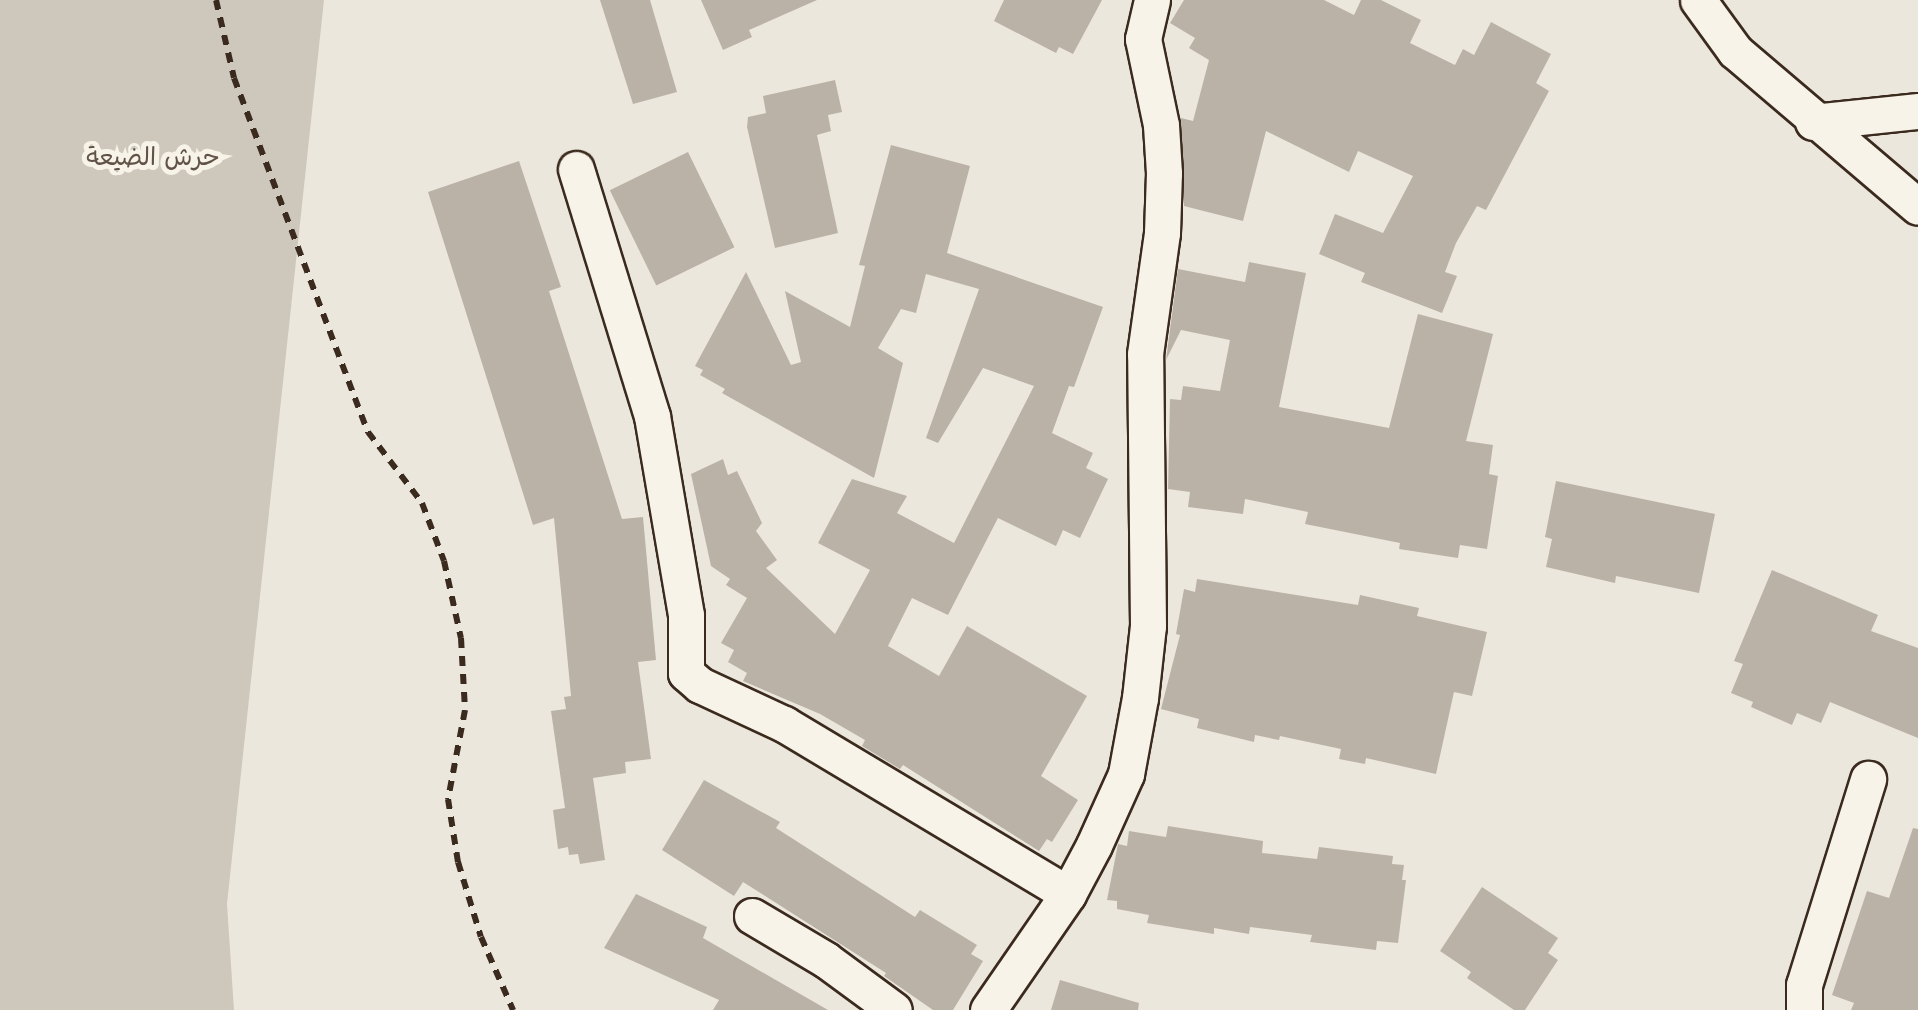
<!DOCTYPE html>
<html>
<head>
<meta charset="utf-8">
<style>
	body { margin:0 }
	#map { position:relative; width:1918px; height:1010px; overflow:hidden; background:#ece7dc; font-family:"Playpen Sans","Playpen Sans Arabic",sans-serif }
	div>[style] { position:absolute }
	.green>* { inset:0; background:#cec8bc }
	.building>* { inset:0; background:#bab2a7; transform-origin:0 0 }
	.path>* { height:6px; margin-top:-3px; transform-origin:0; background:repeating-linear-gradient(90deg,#3b2a1e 0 10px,transparent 0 18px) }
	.roads { filter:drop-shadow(2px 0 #3b2a1e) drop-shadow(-2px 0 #3b2a1e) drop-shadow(0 2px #3b2a1e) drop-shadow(0 -2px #3b2a1e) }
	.minor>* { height:35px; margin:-17.5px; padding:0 17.5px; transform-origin:17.5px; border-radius:17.5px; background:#f7f3e8 }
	span { translate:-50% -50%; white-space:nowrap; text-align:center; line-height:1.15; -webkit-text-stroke:10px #f7f3e8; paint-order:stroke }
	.park-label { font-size:25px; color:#605246 }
</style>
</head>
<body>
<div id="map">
	<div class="green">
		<div style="clip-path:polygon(0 0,324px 0,227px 904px,234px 1010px,0 1010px)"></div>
	</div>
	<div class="building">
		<div style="clip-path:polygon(600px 0,650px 0,677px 92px,633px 104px)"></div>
		<div style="clip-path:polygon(701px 0,817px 0,749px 30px,752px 37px,723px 50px)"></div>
		<div style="clip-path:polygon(1004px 0,1102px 0,1073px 54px,1059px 47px,1056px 53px,994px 21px)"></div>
		<div style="clip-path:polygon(1184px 0,1324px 0,1354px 15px,1361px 0,1381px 0,1421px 20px,1410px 43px,1455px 65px,1463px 49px,1474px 55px,1491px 22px,1551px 54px,1536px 83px,1549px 91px,1486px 210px,1477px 206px,1456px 243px,1445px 272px,1457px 276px,1442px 313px,1361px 282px,1365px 273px,1319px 254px,1335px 214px,1383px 233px,1413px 176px,1358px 151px,1349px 172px,1266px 131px,1243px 221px,1184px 206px,1181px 118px,1193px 121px,1209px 60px,1189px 48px,1195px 38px,1170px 23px)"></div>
		<div style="clip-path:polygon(835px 80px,842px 112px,828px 115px,831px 131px,817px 135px,838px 233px,775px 248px,747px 127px,748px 117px,766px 113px,763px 96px)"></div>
		<div style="clip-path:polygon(891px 145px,970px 166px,947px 253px,1103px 307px,1074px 387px,1069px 386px,1052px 433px,1093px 453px,1086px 468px,1108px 479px,1080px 538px,1063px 530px,1056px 546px,998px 518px,948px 615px,912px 598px,888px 646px,939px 676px,967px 626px,1087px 696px,1041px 776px,1078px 800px,1052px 842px,1047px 839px,1039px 851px,903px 765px,900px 769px,862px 746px,865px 740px,820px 714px,743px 681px,747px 673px,728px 662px,734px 650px,721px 643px,747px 598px,726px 585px,730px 579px,711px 566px,691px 474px,723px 459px,728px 475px,737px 471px,762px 523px,756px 531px,777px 560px,766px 568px,835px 634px,870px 570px,818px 543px,852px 479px,907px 496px,897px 513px,954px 543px,1034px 386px,983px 368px,938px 443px,926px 438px,979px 289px,926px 274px,916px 313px,901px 309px,878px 348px,903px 363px,874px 478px,722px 393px,725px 389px,700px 375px,703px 370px,695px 366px,746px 272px,791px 365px,801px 362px,785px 291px,850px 327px,865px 266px,859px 265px)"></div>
		<div style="left:688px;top:152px;width:106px;height:87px;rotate:64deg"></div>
		<div style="clip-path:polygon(519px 161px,561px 287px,549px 291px,622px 519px,643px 517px,656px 660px,638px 662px,651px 759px,625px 762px,626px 773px,593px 778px,605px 860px,580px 864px,578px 854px,569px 855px,568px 847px,558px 849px,553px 810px,565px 808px,551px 711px,566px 709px,564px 697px,571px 696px,554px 518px,533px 525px,428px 192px)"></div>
		<div style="clip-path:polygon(1249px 262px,1306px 273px,1279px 407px,1389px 428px,1418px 314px,1493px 334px,1466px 441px,1493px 445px,1489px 474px,1498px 476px,1487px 549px,1460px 545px,1458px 558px,1399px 549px,1400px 543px,1305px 524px,1308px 512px,1245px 499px,1243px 514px,1188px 507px,1190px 492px,1168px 489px,1170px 399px,1181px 400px,1183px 386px,1220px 391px,1230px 340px,1181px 330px,1166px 360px,1178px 269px,1245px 282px)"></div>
		<div style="clip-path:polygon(1556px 481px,1715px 514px,1699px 593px,1616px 576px,1615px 583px,1546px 567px,1552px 539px,1545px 537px)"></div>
		<div style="clip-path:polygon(1772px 570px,1878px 615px,1871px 631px,1918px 648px,1918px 738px,1830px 702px,1821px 723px,1797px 713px,1792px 725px,1751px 707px,1753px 702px,1731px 693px,1743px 664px,1734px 661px)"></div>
		<div style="clip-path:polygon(1197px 579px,1358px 605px,1360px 595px,1419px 608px,1417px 616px,1487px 632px,1472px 696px,1454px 692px,1436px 774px,1366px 758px,1365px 764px,1339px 759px,1341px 749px,1280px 736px,1279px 740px,1255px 735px,1254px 742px,1197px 728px,1199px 719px,1161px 709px,1180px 635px,1176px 634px,1184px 589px,1195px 592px)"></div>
		<div style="clip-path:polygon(704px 780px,780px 822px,776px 828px,915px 917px,920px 910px,977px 945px,971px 954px,983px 961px,953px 1010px,933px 1010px,884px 976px,886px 973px,743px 882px,734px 896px,662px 850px)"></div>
		<div style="clip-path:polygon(1168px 826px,1263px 841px,1262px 853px,1317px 859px,1319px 847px,1393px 856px,1392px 864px,1404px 865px,1402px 880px,1406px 880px,1398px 943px,1377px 941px,1376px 950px,1310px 942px,1312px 935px,1250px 927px,1249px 934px,1214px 928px,1214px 934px,1147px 923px,1149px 915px,1117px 909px,1117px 901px,1107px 900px,1118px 844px,1127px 846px,1129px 831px,1166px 837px)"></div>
		<div style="clip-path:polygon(1913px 828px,1918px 829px,1918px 1010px,1851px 1010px,1854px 1003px,1832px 995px,1867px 891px,1889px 898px)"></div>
		<div style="clip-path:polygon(1482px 887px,1558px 938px,1548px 953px,1558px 960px,1525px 1010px,1514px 1010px,1467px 978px,1471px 972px,1440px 951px)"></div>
		<div style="clip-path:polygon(636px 894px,707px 927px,703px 938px,828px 1010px,713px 1010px,719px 1000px,604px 948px)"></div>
		<div style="clip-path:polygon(1060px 980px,1139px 1003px,1138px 1010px,1051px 1010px)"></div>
	</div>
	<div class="path">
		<div style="left:216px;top:0;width:80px;rotate:77deg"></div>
		<div style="left:234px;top:78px;width:379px;rotate:69.3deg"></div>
		<div style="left:368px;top:432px;width:89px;rotate:52.7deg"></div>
		<div style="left:422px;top:503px;width:62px;rotate:69.2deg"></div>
		<div style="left:444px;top:561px;width:79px;rotate:77.6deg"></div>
		<div style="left:461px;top:638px;width:72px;rotate:86.8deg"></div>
		<div style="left:465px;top:710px;width:91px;rotate:100.8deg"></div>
		<div style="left:448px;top:799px;width:64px;rotate:81deg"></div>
		<div style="left:458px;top:862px;width:78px;rotate:73deg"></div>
		<div style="left:481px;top:937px;width:80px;rotate:66.3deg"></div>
	</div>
	<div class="roads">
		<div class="minor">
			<div style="left:1698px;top:0;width:63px;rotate:54deg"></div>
			<div style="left:1735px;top:51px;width:240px;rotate:40.4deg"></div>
			<div style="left:1813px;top:122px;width:106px;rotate:-6deg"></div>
			<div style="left:576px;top:169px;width:258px;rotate:72.9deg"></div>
			<div style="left:652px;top:416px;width:202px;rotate:80.3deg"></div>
			<div style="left:686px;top:615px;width:58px;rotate:90deg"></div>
			<div style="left:686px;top:673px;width:18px;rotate:41deg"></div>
			<div style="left:700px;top:685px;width:93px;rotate:24.9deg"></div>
			<div style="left:784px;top:724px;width:331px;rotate:30.9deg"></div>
			<div style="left:752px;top:916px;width:86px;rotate:30.7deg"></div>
			<div style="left:826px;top:960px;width:84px;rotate:36.3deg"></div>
			<div style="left:988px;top:1010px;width:141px;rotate:-55.4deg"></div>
			<div style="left:1068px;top:894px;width:55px;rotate:-62deg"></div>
			<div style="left:1094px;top:845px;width:78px;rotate:-65.7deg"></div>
			<div style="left:1126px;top:774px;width:77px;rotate:-79.6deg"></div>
			<div style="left:1140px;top:698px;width:72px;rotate:-83.7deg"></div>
			<div style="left:1148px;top:626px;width:272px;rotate:-90.6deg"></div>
			<div style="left:1145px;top:354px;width:122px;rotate:-82deg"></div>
			<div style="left:1162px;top:233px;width:60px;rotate:-88.1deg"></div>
			<div style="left:1164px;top:173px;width:48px;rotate:-93.6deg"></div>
			<div style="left:1161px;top:125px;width:88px;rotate:-101.8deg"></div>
			<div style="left:1143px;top:39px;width:40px;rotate:-77deg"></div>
			<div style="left:1804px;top:1010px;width:25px;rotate:-90deg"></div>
			<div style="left:1804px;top:985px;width:216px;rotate:-72.7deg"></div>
		</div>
	</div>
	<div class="park-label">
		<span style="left:153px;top:155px">حرش الضيعة</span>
	</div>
</div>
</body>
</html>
